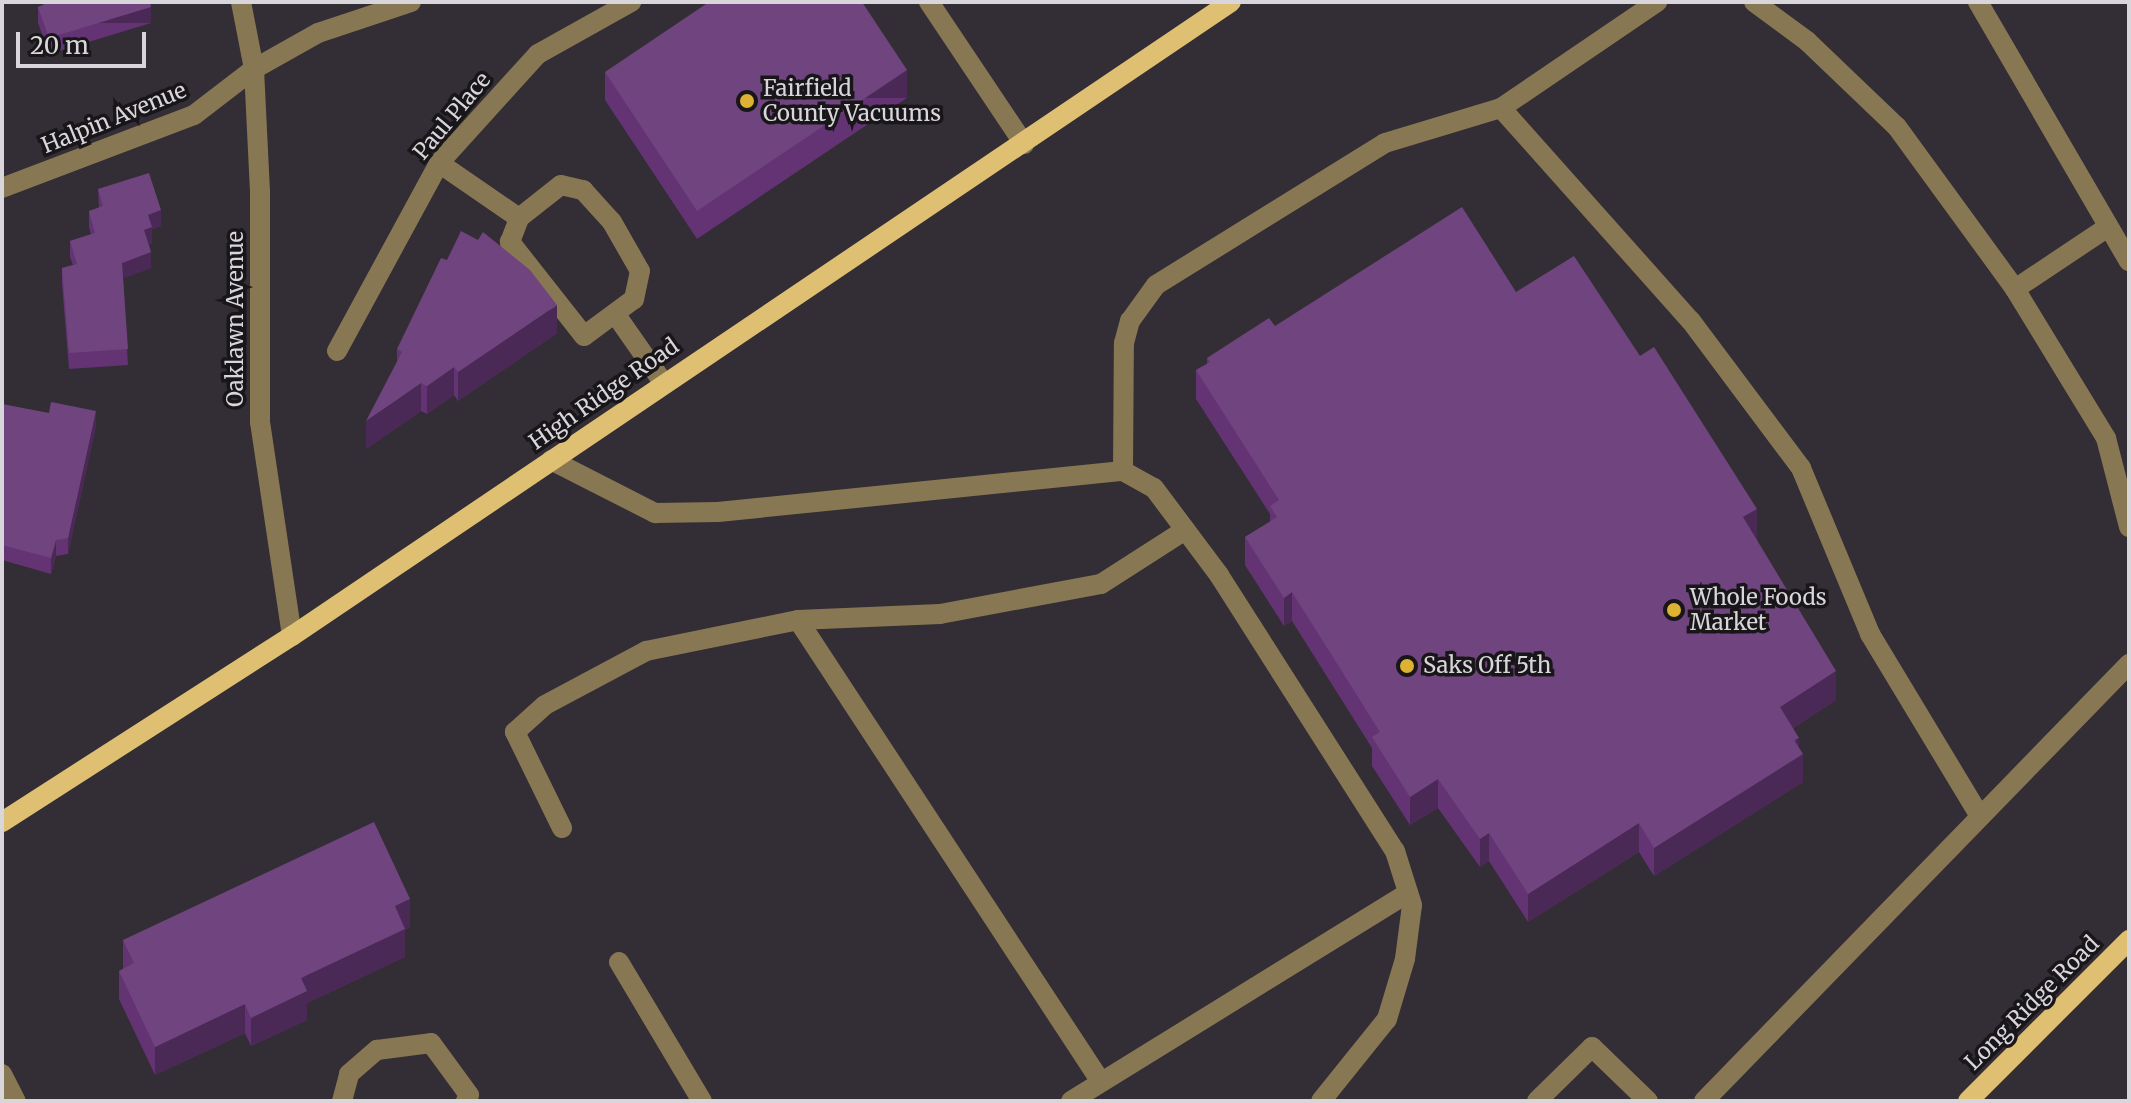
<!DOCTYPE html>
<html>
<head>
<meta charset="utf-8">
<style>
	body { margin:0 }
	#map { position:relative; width:2131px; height:1103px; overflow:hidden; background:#332d35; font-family:Merriweather,serif }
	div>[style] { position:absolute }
	.minor>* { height:20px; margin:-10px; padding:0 10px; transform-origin:10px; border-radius:10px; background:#877853 }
	.major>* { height:20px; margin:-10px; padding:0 10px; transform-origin:10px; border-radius:10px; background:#dfc072 }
	.wall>* { inset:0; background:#643374 }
	.shaded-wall>* { inset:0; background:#4b2956; transform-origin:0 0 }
	.building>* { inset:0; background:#70457f }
	.dots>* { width:22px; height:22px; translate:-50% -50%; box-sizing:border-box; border:4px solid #19161a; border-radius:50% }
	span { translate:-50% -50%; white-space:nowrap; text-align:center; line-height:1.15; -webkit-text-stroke:7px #19161a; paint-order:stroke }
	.poi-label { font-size:22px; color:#d9d6db }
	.left { translate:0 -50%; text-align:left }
	.street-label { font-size:22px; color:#d9d6db }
	.frame { position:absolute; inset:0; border:4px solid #d9d6db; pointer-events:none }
	.scale { position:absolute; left:16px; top:32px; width:130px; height:36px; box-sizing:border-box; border:4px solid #d9d6db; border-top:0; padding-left:10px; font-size:24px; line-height:28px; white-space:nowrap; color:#d9d6db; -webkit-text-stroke:6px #19161a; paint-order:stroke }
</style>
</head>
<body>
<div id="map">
	<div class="minor">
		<div style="left:241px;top:2px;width:68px;rotate:79deg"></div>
		<div style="left:254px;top:69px;width:122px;rotate:87.2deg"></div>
		<div style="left:260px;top:191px;width:231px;rotate:90deg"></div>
		<div style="left:260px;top:422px;width:216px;rotate:81.5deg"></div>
		<div style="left:929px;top:2px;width:171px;rotate:56.2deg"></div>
		<div style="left:1754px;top:2px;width:66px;rotate:36.3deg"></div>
		<div style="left:1807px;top:41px;width:124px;rotate:43.7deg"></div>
		<div style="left:1897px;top:127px;width:200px;rotate:53.9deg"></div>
		<div style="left:2015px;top:289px;width:112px;rotate:-33.7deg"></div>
		<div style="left:1978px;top:2px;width:300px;rotate:59.8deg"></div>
		<div style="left:1501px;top:108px;width:285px;rotate:48.3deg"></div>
		<div style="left:1691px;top:321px;width:184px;rotate:53.2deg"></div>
		<div style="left:1801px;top:468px;width:180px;rotate:67.4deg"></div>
		<div style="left:1870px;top:634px;width:213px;rotate:58.9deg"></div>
		<div style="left:439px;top:163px;width:97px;rotate:34.5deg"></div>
		<div style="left:561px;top:185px;width:23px;rotate:13deg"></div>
		<div style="left:583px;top:190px;width:43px;rotate:47.8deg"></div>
		<div style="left:612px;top:222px;width:56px;rotate:60.3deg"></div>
		<div style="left:640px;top:271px;width:29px;rotate:102deg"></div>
		<div style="left:634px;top:299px;width:62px;rotate:143.5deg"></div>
		<div style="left:584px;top:336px;width:120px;rotate:-128.2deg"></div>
		<div style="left:510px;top:242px;width:26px;rotate:-69deg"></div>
		<div style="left:519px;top:218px;width:53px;rotate:-38.2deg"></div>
		<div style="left:2px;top:188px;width:205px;rotate:-20.8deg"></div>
		<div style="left:194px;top:115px;width:76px;rotate:-37.5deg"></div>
		<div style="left:254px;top:69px;width:73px;rotate:-29.4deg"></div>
		<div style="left:318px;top:33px;width:98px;rotate:-18.4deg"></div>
		<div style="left:2015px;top:289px;width:175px;rotate:58.6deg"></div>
		<div style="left:2106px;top:438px;width:92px;rotate:75.5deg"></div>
		<div style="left:616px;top:315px;width:82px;rotate:55deg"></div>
		<div style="left:337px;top:351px;width:214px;rotate:-61.5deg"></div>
		<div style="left:439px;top:163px;width:147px;rotate:-47.8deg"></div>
		<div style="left:538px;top:54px;width:107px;rotate:-29.2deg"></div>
		<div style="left:551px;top:460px;width:117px;rotate:27deg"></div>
		<div style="left:655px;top:513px;width:63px;rotate:-0.9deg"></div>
		<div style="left:718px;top:512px;width:407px;rotate:-5.8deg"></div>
		<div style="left:1123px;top:471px;width:35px;rotate:29deg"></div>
		<div style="left:1154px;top:488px;width:109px;rotate:53.2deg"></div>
		<div style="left:1219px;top:575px;width:327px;rotate:57.5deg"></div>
		<div style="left:1395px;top:851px;width:57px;rotate:72.5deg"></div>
		<div style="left:1412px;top:905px;width:54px;rotate:97.4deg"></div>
		<div style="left:1405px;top:959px;width:63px;rotate:106.7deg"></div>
		<div style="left:1387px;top:1019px;width:105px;rotate:128.8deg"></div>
		<div style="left:1123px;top:471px;width:128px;rotate:-89.6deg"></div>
		<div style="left:1124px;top:343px;width:23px;rotate:-75deg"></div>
		<div style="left:1130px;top:321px;width:44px;rotate:-54.2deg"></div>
		<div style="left:1156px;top:285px;width:269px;rotate:-31.8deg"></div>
		<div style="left:1385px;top:143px;width:121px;rotate:-16.8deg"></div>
		<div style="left:1501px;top:108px;width:189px;rotate:-34.2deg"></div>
		<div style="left:798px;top:620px;width:552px;rotate:56.74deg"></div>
		<div style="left:562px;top:828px;width:107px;rotate:-116.1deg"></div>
		<div style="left:515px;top:732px;width:40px;rotate:-42deg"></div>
		<div style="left:545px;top:705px;width:115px;rotate:-28.1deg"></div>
		<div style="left:646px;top:651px;width:155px;rotate:-11.5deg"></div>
		<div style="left:798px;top:620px;width:142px;rotate:-2.4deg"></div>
		<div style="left:940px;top:614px;width:164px;rotate:-10.6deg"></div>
		<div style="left:1101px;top:584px;width:100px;rotate:-32.7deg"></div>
		<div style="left:619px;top:962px;width:162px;rotate:59.2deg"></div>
		<div style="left:2px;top:1074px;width:30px;rotate:63deg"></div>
		<div style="left:342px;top:1101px;width:28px;rotate:-75deg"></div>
		<div style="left:349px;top:1074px;width:37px;rotate:-41deg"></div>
		<div style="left:377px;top:1050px;width:54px;rotate:-7.4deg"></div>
		<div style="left:431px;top:1043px;width:64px;rotate:53.8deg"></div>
		<div style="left:469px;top:1095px;width:7px;rotate:117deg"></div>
		<div style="left:1071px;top:1101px;width:396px;rotate:-31.7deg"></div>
		<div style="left:1537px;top:1101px;width:77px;rotate:-44.5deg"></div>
		<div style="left:1592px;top:1047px;width:78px;rotate:44deg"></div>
		<div style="left:1704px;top:1101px;width:610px;rotate:-45.8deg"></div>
	</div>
	<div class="major">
		<div style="left:2px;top:822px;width:345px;rotate:-32.7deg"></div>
		<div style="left:292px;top:636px;width:1133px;rotate:-34.03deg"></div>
		<div style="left:1968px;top:1101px;width:228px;rotate:-45deg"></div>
	</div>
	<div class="wall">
		<div style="clip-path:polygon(42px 2px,150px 2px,151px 23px,49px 54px,38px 23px,38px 7px,43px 5px)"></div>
		<div style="clip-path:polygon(605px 72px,907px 98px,697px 239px,605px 100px)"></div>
		<div style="clip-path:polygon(98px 189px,161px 226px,152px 229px,152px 244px,149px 244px,151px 268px,123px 278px,128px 365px,69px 369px,62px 284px,62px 268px,73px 265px,70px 257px,70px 241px,91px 234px,89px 227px,89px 211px,99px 208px)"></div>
		<div style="clip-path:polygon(1516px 292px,1757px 537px,1756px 538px,1836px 700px,1793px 728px,1799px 748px,1803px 782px,1654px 876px,1639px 852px,1528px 922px,1489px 861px,1480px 867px,1438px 808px,1410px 825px,1372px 766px,1372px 748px,1292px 621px,1284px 626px,1245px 565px,1245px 537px,1270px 522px,1270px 514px,1196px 399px,1196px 370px,1207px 364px,1207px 358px,1275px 326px)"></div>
		<div style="clip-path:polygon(557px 333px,458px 401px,454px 395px,427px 414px,421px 411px,366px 449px,397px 362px,397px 349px)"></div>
		<div style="clip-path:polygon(2px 404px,96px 426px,68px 554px,56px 556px,51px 574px,2px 560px)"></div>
		<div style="clip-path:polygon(410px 927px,405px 930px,405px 957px,307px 1003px,307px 1020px,251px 1046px,245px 1033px,155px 1075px,119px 999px,119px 971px,123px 969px,123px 940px)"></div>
	</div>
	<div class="shaded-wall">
		<div style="left:151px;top:7px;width:16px;height:107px;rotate:90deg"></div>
		<div style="left:907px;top:70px;width:28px;height:253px;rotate:90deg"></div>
		<div style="clip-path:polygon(161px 210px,161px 226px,152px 229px,152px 244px,144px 246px,144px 230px,148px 215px)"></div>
		<div style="clip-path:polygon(151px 252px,151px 268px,122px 279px,122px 263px)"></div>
		<div style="clip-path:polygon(557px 305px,557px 333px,458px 401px,458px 372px)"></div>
		<div style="clip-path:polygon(454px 367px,454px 395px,427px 414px,427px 386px)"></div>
		<div style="clip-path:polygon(421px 383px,421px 411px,366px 449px,366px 421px)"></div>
		<div style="clip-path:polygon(96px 411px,96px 426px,68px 554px,68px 538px)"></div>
		<div style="clip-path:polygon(1757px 509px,1757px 537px,1743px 546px,1743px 517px)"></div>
		<div style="clip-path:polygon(56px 540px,56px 556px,51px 574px,51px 558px)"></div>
		<div style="clip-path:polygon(1292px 592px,1292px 621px,1284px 626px,1284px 598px)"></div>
		<div style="clip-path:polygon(1836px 671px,1836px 700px,1780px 736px,1780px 707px)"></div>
		<div style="clip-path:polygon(1799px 738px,1799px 756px,1803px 754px,1803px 782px,1654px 876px,1654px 848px)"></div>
		<div style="clip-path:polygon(1438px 779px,1438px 808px,1410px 825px,1410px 797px)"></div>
		<div style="clip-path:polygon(1639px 823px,1639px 852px,1528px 922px,1528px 894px)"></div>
		<div style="clip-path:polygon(1489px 833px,1489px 861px,1480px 867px,1480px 839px)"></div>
		<div style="clip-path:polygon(410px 899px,410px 927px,405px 930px,405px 957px,307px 1003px,307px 1020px,251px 1046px,251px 1018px,395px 906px)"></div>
		<div style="clip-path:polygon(245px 1004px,245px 1033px,155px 1075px,155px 1047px)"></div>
	</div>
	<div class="building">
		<div style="clip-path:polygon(47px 2px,150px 2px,151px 7px,49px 38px,38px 7px,48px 3px)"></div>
		<div style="clip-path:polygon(709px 2px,862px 2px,907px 70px,697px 211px,605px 72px)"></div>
		<div style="clip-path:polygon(149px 173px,161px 210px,148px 215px,152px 227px,144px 230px,151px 252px,122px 263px,128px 349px,69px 353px,62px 268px,77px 264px,70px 241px,95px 233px,89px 211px,103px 206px,98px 189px)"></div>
		<div style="clip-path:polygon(1462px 207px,1516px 292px,1574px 256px,1640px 356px,1654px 347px,1757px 509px,1743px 517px,1836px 671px,1780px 707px,1799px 738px,1794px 740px,1803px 754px,1654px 848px,1639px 823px,1528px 894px,1489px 833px,1480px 839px,1438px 779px,1410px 797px,1372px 737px,1380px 732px,1292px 592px,1284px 598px,1245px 537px,1277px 517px,1270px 506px,1279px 500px,1196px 370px,1210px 362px,1207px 358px,1269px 318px,1275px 326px)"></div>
		<div style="clip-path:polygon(461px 231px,478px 240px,483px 232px,530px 270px,557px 305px,458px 372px,454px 367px,427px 386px,421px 383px,366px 421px,402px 352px,397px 349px,441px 258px,447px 260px)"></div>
		<div style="clip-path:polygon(51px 402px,96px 411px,68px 538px,56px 540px,51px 558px,2px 545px,2px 404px,49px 413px)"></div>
		<div style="clip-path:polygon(374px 822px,410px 899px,395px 906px,405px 929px,301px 978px,307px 991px,251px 1018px,245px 1004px,155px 1047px,119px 971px,134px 963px,123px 940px)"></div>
	</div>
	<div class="dots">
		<div style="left:747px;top:101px;background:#ddb133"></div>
		<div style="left:1674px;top:610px;background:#ddb133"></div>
		<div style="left:1407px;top:666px;background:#ddb133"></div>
	</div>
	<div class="poi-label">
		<span class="left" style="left:763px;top:101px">Fairfield<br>County Vacuums</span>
		<span class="left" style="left:1690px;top:610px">Whole Foods<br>Market</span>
		<span class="left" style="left:1423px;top:666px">Saks Off 5th</span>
	</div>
	<div class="street-label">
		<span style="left:452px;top:116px;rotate:-50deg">Paul Place</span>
		<span style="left:114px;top:118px;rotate:-22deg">Halpin Avenue</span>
		<span style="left:236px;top:319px;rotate:-90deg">Oaklawn Avenue</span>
		<span style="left:604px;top:394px;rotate:-35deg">High Ridge Road</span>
		<span style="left:2032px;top:1003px;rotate:-45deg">Long Ridge Road</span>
	</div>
	<div class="frame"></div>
	<div class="scale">20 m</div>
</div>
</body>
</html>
